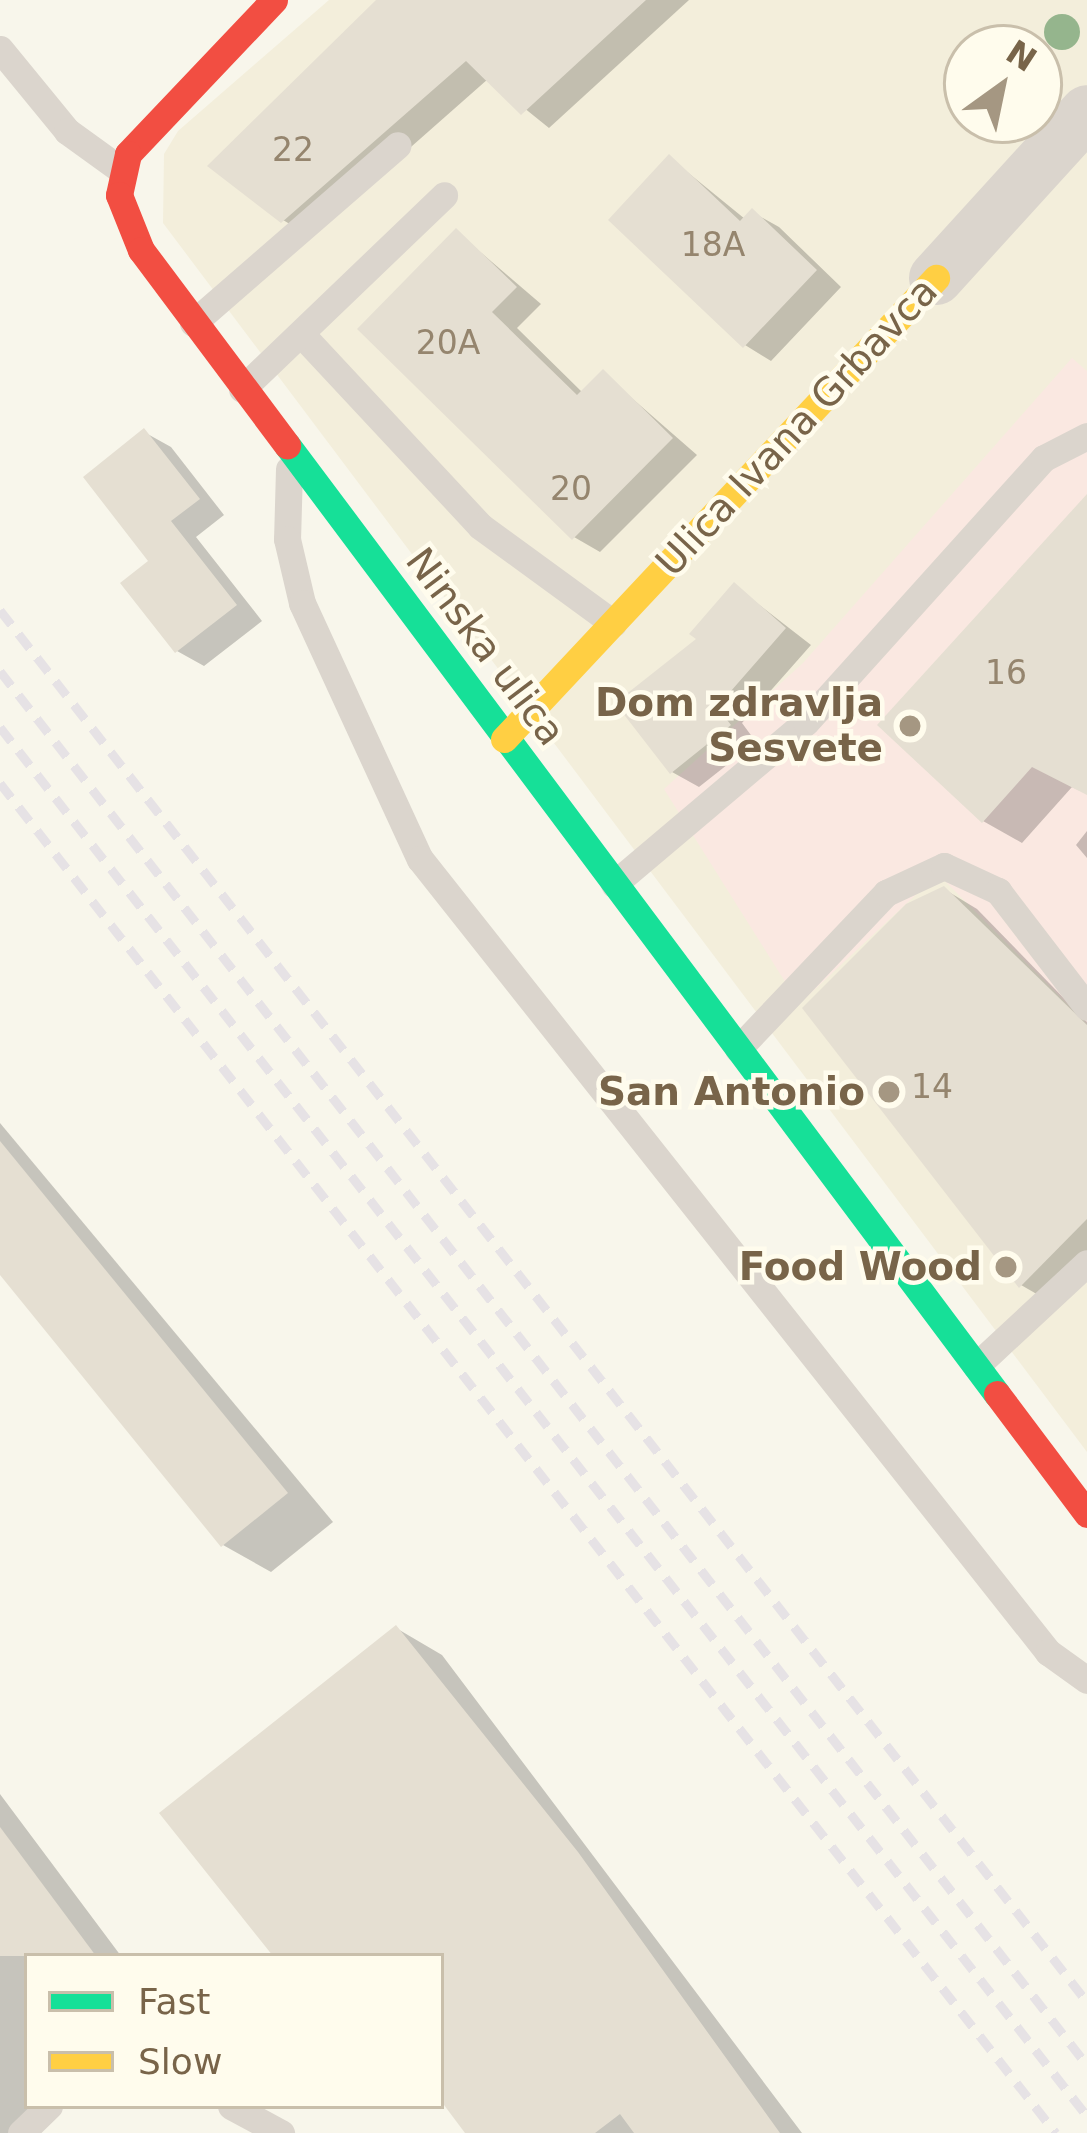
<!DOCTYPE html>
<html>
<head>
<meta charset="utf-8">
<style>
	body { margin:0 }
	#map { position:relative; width:1087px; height:2133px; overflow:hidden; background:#f8f6eb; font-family:"DejaVu Sans",sans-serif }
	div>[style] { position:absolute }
	.residential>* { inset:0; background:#f3eedb }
	.medical>* { inset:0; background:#fae8e1 }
	.shadow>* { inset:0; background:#0003 }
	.building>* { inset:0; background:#e5dfd2 }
	.lane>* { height:27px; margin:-13.5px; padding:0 13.5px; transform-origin:13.5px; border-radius:13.5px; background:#dbd5cd }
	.street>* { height:54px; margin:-27px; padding:0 27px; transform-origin:27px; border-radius:27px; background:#dbd5cd }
	.fast>* { height:27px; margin:-13.5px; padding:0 13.5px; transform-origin:13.5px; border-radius:13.5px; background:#16e098 }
	.slow>* { height:27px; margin:-13.5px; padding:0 13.5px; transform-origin:13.5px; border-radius:13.5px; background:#ffcf43 }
	.jam>* { height:27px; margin:-13.5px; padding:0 13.5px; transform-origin:13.5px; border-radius:13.5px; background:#f24e42 }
	.rail>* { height:9px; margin-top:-4.5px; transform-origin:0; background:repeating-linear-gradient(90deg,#e6e2e5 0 18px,transparent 0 30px) }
	.trees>* { width:36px; height:36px; margin:-18px; border-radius:50%; background:#95b58d }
	.dots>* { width:33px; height:33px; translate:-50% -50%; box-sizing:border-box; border:6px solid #fffced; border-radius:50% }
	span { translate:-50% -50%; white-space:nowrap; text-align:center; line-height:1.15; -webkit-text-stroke:9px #fffced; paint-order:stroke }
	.number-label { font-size:33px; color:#95856e }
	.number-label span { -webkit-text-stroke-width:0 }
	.street-label { font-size:39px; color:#786449 }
	.poi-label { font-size:39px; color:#786449; font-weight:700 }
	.right { translate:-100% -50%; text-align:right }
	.legend { position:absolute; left:24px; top:1953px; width:420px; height:156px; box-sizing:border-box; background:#fffced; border:3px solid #c9bfab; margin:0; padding:15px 21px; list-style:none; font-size:36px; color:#786449 }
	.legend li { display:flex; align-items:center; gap:24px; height:60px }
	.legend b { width:60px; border:3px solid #c9bfab }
	.north { position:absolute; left:943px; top:24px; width:120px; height:120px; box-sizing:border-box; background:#fffced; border:3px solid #c9bfab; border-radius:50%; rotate:33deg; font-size:33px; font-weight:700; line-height:48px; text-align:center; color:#786449 }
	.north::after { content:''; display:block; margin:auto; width:42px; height:54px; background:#a59782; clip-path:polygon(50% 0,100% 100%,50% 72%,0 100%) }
</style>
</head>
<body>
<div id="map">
	<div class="residential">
		<div style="clip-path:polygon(evenodd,329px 0,1087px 0,1087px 1452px,163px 223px,164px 154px,178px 131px,329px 0,967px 48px,1039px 48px,1039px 120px,967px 120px,967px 48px)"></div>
	</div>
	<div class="medical">
		<div style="clip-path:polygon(1072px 358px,1087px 371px,1087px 1024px,938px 874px,799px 1004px,664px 789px,803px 663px)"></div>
	</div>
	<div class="shadow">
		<div style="clip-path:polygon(380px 0,689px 0,549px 128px,488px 79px,310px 236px,283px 220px)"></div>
		<div style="clip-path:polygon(670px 158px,745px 219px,752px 212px,779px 227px,841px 287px,771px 361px,745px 345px)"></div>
		<div style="clip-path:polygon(457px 232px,541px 304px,517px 328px,583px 393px,603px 373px,697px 455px,600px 552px,574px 537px)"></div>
		<div style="clip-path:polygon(144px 432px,171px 447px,224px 515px,196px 537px,262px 621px,204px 666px,177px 651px,153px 561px)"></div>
		<div style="clip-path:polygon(1087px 498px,1087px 794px,1072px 787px,1022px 843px,983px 821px)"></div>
		<div style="clip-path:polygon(735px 586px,811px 645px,742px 723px,756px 742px,699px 787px,672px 772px,701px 640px)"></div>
		<div style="clip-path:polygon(1087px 831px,1087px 858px,1076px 845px)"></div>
		<div style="clip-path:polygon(944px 889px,977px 909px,1087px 1022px,1087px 1270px,1054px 1304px,1021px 1285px)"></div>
		<div style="clip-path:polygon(0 1123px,333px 1522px,271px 1572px,223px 1545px,0 1271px)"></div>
		<div style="clip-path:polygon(396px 1628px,442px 1655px,802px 2133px,469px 2133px,441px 2096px,441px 1956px,277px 1956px)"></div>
		<div style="clip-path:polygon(0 1794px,121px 1956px,27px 1956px,27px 2106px,45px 2106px,9px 2133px,0 2133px)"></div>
	</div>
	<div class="building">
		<div style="clip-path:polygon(376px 0,646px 0,521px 115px,466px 61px,281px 223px,207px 166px)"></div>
		<div style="clip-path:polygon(669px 154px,740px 221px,752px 208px,817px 270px,743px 348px,608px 220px)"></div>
		<div style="clip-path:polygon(456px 228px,517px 287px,492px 312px,539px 358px,577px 395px,603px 369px,673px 438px,572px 540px,357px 329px)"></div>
		<div style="clip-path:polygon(144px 428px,200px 499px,171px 521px,237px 605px,175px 653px,120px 583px,148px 561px,83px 477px)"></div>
		<div style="clip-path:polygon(1087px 494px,1087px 795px,1032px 767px,982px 823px,877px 725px)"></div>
		<div style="clip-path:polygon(734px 582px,786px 628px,717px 707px,731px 725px,670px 774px,615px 703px,696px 639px,689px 634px)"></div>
		<div style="clip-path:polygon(944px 886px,1087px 1025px,1087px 1219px,1019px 1288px,802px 1008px,906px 904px)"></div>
		<div style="clip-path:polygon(0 1141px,288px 1493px,221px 1547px,0 1275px)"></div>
		<div style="clip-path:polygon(396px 1625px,578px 1852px,780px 2133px,634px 2133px,620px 2114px,595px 2133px,465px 2133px,441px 2101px,441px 1956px,273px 1956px,159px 1813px)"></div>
		<div style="clip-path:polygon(0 1827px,96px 1956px,0 1956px)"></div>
	</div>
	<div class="lane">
		<div style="left:0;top:49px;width:106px;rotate:50.7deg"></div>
		<div style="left:67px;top:131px;width:67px;rotate:35.8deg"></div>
		<div style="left:193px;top:323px;width:271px;rotate:-41deg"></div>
		<div style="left:304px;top:337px;width:258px;rotate:47deg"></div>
		<div style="left:480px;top:526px;width:165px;rotate:36.1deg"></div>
		<div style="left:242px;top:389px;width:280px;rotate:-43.8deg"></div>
		<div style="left:289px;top:469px;width:70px;rotate:91.6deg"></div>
		<div style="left:287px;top:539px;width:66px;rotate:76.8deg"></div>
		<div style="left:302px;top:603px;width:282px;rotate:65.3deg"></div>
		<div style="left:420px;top:859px;width:1012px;rotate:51.62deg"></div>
		<div style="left:1048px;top:1652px;width:48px;rotate:35.7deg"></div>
		<div style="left:614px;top:884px;width:251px;rotate:-40.2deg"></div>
		<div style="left:806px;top:722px;width:355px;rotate:-48deg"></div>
		<div style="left:1044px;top:458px;width:48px;rotate:-27.1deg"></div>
		<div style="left:738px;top:1049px;width:215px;rotate:-46.5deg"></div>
		<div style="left:886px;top:893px;width:64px;rotate:-25deg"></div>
		<div style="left:944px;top:866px;width:60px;rotate:24.8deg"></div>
		<div style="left:998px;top:891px;width:146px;rotate:52.5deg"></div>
		<div style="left:976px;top:1366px;width:151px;rotate:-42.9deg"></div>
		<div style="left:231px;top:2106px;width:57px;rotate:28.4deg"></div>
		<div style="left:21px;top:2133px;width:39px;rotate:-44deg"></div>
	</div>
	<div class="street">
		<div style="left:936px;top:278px;width:224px;rotate:-47.7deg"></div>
	</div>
	<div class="fast">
		<div style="left:287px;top:445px;width:1185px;rotate:53.2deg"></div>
	</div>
	<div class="slow">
		<div style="left:504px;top:739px;width:632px;rotate:-46.86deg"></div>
	</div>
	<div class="jam">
		<div style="left:274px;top:0;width:212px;rotate:133.5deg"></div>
		<div style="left:128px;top:154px;width:42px;rotate:102.4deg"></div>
		<div style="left:119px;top:195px;width:59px;rotate:68.2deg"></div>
		<div style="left:141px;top:250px;width:244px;rotate:53.2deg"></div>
		<div style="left:997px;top:1394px;width:150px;rotate:53.1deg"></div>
	</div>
	<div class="rail">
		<div style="left:0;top:610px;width:1766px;rotate:52.01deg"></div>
		<div style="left:0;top:671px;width:1768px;rotate:52.05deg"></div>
		<div style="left:0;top:727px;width:1764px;rotate:51.95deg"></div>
		<div style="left:0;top:783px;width:1714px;rotate:51.97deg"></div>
	</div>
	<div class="trees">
		<div style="left:1062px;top:32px"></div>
	</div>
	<div class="dots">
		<div style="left:910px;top:726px;background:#a59782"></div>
		<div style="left:889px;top:1092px;background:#a59782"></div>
		<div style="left:1006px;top:1267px;background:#a59782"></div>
	</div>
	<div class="number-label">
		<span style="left:293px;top:150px">22</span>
		<span style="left:713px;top:245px">18A</span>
		<span style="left:448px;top:343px">20A</span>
		<span style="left:571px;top:489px">20</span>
		<span style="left:1006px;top:673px">16</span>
		<span style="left:932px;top:1087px">14</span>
	</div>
	<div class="street-label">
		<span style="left:797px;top:427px;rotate:-47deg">Ulica Ivana Grbavca</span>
		<span style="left:485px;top:647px;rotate:53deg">Ninska ulica</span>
	</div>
	<div class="poi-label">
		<span class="right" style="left:883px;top:726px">Dom zdravlja<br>Sesvete</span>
		<span class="right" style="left:865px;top:1092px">San Antonio</span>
		<span class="right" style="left:982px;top:1267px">Food Wood</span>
	</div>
	<ul class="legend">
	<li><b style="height:15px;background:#16e098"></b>Fast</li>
	<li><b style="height:15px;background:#ffcf43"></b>Slow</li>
	</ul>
	<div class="north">N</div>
</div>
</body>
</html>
